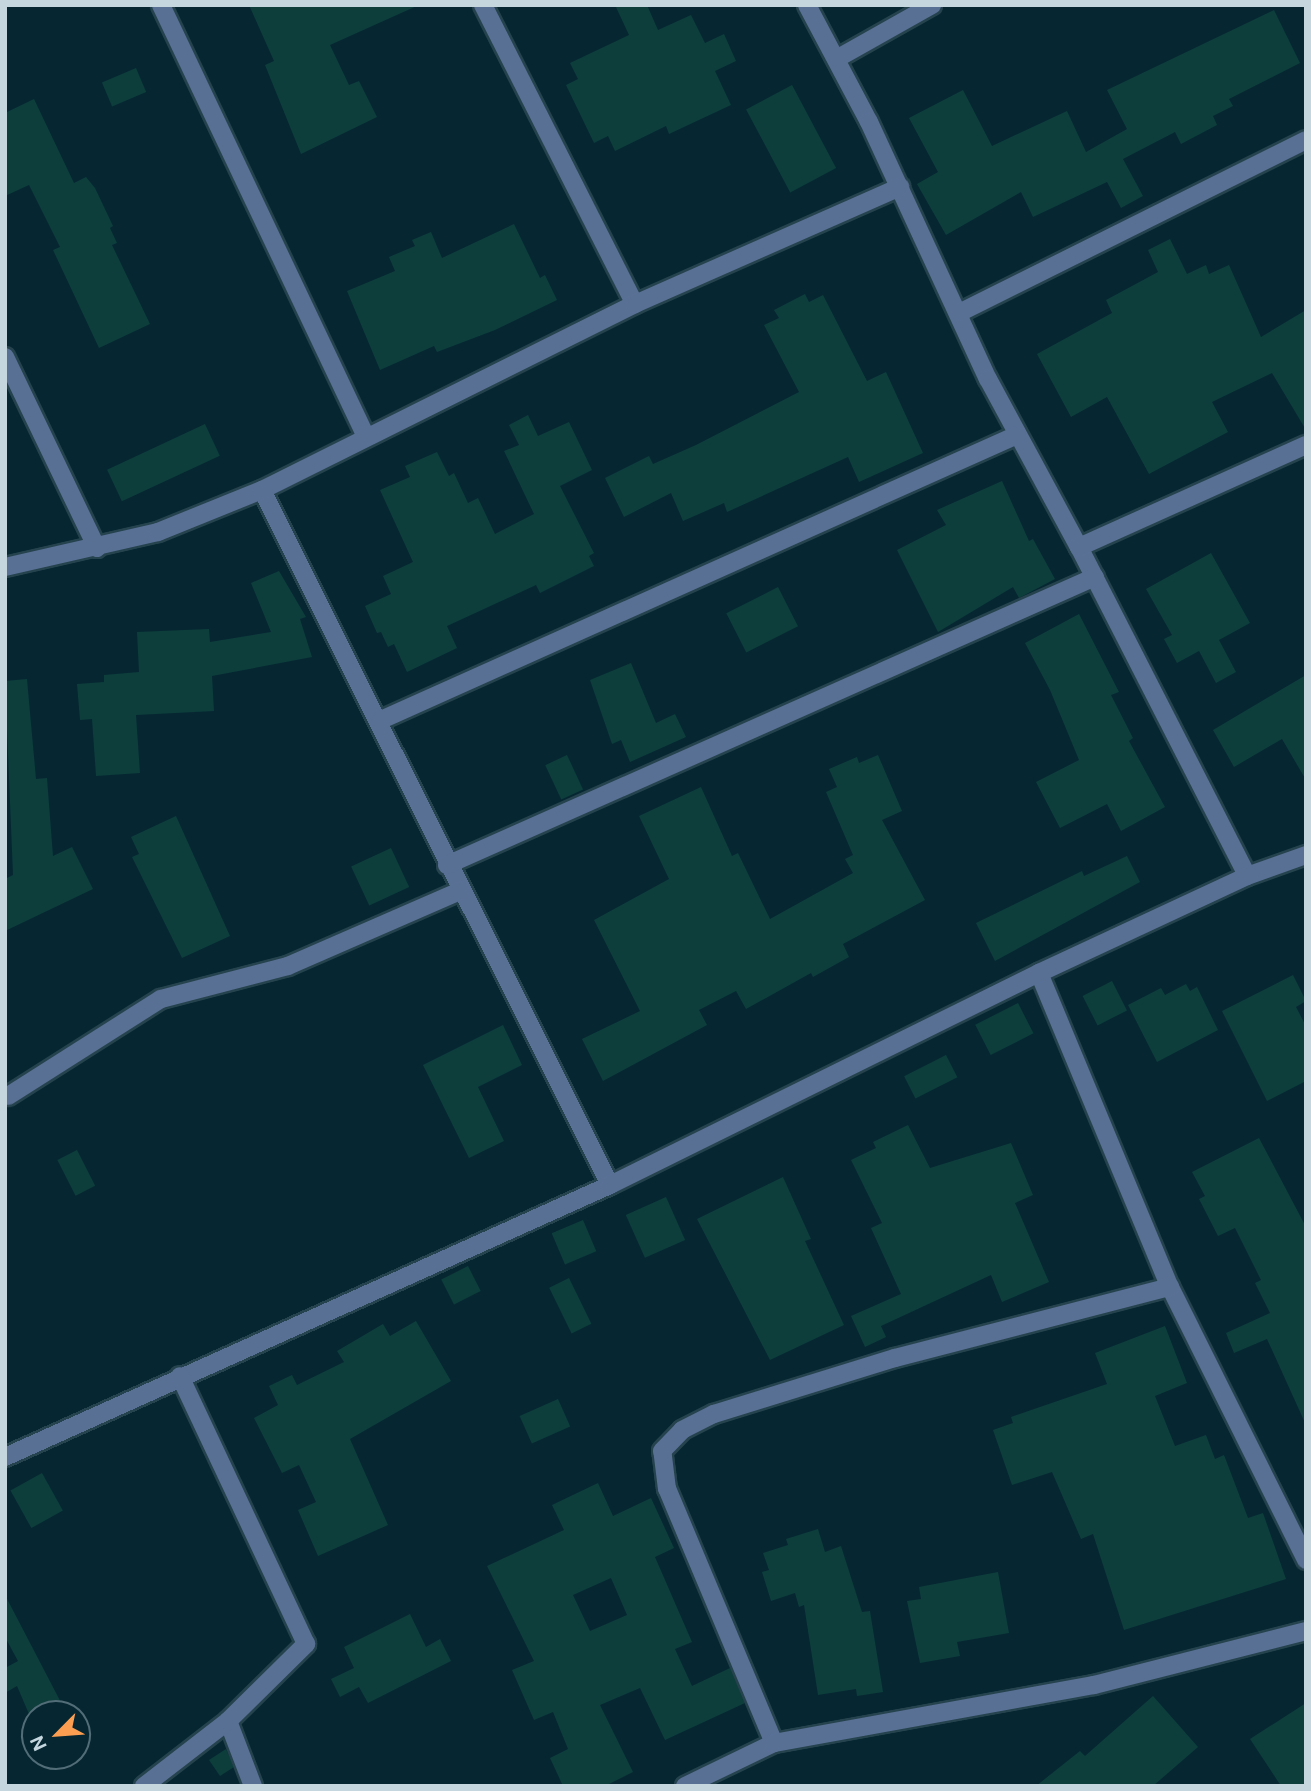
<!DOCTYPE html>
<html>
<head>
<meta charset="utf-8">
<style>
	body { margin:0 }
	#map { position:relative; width:1311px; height:1791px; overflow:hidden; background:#062732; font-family:"DM Sans",sans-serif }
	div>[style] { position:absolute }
	.building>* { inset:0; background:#0d3e3c; transform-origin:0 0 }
	.roads { filter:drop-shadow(2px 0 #25434e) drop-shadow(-2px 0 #25434e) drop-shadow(0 2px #25434e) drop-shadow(0 -2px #25434e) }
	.minor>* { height:18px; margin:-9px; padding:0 9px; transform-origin:9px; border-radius:9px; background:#597095 }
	span { translate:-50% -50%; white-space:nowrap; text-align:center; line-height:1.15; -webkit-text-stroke:6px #062732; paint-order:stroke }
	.frame { position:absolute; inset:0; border:7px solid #c5d6de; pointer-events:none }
	.north { position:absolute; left:21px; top:1700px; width:70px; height:70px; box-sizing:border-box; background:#062732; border:2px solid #526d77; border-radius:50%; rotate:245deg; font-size:19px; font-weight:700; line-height:28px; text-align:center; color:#c5d6de }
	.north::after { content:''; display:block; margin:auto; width:24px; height:32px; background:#fb9e51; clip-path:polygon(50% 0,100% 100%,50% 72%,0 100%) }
</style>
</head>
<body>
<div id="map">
	<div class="building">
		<div style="clip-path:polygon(249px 5px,419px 5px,330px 45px,349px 85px,359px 81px,377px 117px,301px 154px,265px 65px,274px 61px)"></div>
		<div style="clip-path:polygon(615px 5px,647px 5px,658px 30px,691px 15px,705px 43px,724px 34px,736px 61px,715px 71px,731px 105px,669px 134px,666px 126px,615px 151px,608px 136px,594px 143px,566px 85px,578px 79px,570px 63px,629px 35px)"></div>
		<div style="clip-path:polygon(1274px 10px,1300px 63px,1229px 99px,1233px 106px,1213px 116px,1217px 125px,1181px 144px,1175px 132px,1123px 159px,1143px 196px,1121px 208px,1107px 182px,1033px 217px,1021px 192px,946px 235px,917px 184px,938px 172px,909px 118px,963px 90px,992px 146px,1067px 111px,1086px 152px,1127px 129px,1107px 90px)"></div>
		<div style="left:136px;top:68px;width:26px;height:37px;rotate:67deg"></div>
		<div style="left:792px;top:85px;width:94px;height:52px;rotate:62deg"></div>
		<div style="clip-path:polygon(34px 99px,74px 183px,86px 177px,95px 188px,113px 226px,110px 228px,117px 243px,112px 245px,150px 324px,99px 348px,53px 250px,60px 247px,29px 185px,5px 196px,5px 113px)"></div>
		<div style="clip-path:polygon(514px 224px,540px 278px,545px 275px,557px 300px,495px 330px,437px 352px,434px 346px,380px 370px,347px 291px,395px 271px,389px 257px,415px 246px,412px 240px,431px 232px,442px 258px)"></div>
		<div style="clip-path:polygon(1170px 239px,1187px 274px,1206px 265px,1209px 274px,1229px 265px,1261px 337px,1306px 310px,1306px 430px,1272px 373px,1212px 402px,1228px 432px,1149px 474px,1107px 397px,1071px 417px,1037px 354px,1112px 313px,1106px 300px,1158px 272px,1148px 250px)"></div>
		<div style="clip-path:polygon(805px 294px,809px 302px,823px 295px,867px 381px,886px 372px,923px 453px,859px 482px,848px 457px,727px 512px,724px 503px,683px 521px,671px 493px,624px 517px,605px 478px,649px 456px,653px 464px,696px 445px,799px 392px,764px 325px,779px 318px,774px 310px)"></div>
		<div style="clip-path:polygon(528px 415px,538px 436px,569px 422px,592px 470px,560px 486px,594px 553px,589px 556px,594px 566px,540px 593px,536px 585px,447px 626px,457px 648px,407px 672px,394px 644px,388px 647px,381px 632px,377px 633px,365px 606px,391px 594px,383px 576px,413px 562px,380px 490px,410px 477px,405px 466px,437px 452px,449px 476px,454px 473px,468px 503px,478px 498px,495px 534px,534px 514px,504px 451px,519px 445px,509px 425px)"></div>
		<div style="left:205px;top:424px;width:35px;height:108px;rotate:65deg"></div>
		<div style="clip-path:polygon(1002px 481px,1029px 541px,1033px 539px,1055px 579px,1019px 598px,1013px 587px,938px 632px,897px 550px,946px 525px,937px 510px)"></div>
		<div style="clip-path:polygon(1211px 553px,1250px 623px,1219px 640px,1236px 672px,1216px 683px,1199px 651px,1177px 663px,1164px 639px,1172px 635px,1146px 589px)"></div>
		<div style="clip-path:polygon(279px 571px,306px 617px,300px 619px,312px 657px,212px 676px,214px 711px,136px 715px,140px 773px,96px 776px,92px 719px,80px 720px,77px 684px,104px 682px,104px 675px,139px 672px,137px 632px,209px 629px,210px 642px,271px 632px,251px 583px)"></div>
		<div style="left:778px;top:587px;width:44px;height:58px;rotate:63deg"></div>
		<div style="clip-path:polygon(1079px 614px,1119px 692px,1111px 695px,1133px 738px,1129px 741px,1165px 807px,1121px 831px,1107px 804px,1060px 828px,1036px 782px,1079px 760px,1050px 690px,1025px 643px)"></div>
		<div style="clip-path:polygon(631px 663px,656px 723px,675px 714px,686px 737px,630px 762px,621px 740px,612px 744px,590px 680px)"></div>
		<div style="clip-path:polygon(1306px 675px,1306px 780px,1282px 739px,1234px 767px,1213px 730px)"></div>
		<div style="clip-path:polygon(27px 679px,36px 779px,47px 778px,53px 856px,72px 847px,93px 889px,5px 931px,5px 879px,13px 875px,5px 681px)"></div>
		<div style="left:567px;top:755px;width:38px;height:24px;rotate:65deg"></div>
		<div style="clip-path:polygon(878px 755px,902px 811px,882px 820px,925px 900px,843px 944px,849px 957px,813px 977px,811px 973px,746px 1009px,736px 991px,699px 1010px,707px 1025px,603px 1081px,582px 1039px,640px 1011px,594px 920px,669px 879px,639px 816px,701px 787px,732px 856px,738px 853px,770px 919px,853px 873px,845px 859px,853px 855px,826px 792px,837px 787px,829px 769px,857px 757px,859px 763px)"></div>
		<div style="clip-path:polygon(176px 816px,230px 936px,182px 958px,132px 857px,139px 854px,131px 837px)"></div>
		<div style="left:391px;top:848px;width:43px;height:44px;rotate:65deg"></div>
		<div style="clip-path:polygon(1127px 856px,1140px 882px,995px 961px,976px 923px,1082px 871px,1084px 876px)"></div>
		<div style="clip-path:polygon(1293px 975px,1306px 1001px,1296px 1007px,1306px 1026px,1306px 1081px,1267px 1101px,1222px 1011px)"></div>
		<div style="left:1112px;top:981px;width:33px;height:33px;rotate:63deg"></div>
		<div style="clip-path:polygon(1186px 984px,1190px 991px,1197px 987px,1218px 1030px,1157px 1062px,1128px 1005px,1161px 988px,1165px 995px)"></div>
		<div style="left:1018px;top:1003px;width:34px;height:48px;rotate:63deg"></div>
		<div style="clip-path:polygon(503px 1025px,522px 1065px,478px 1087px,504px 1141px,469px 1158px,423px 1065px)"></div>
		<div style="left:946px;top:1055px;width:25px;height:47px;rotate:63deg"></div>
		<div style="clip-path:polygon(908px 1125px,930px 1168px,1011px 1143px,1033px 1195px,1015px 1203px,1049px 1282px,1002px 1302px,991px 1275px,881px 1326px,886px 1337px,865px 1347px,851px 1316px,901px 1294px,871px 1228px,882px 1223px,851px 1160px,876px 1148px,873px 1142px)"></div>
		<div style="clip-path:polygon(1259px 1138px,1306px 1227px,1306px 1425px,1267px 1339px,1234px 1353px,1226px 1333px,1270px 1313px,1255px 1283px,1261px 1280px,1235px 1228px,1218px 1236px,1199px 1199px,1205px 1196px,1192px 1172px)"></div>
		<div style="left:77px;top:1150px;width:40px;height:22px;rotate:63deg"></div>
		<div style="clip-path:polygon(783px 1177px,811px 1239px,805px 1241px,844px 1325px,770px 1360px,697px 1219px)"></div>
		<div style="left:666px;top:1197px;width:47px;height:44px;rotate:66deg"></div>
		<div style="left:583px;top:1220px;width:34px;height:34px;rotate:67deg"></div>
		<div style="left:468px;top:1266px;width:28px;height:30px;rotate:63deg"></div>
		<div style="left:569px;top:1278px;width:51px;height:22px;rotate:64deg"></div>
		<div style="clip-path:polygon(416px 1321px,451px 1381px,350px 1439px,388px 1525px,318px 1556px,298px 1510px,316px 1502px,299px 1465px,282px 1473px,254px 1418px,278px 1405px,269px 1386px,292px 1375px,297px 1385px,344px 1362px,337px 1351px,383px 1324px,390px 1336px)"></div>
		<div style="clip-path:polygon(1165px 1326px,1187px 1383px,1155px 1396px,1175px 1446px,1206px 1435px,1215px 1459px,1224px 1455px,1248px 1518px,1263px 1513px,1286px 1579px,1124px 1630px,1093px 1534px,1081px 1539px,1052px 1472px,1012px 1485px,993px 1430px,1013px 1423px,1011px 1417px,1107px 1384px,1095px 1353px)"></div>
		<div style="left:558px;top:1399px;width:30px;height:42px;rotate:66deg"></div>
		<div style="left:42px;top:1473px;width:43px;height:36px;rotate:61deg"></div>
		<div style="clip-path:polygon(evenodd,598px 1483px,613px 1516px,651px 1498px,674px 1548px,655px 1557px,692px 1642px,675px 1649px,692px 1686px,730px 1668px,745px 1703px,665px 1740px,640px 1688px,600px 1705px,633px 1772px,605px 1786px,563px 1786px,550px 1758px,568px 1749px,553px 1712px,534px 1720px,512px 1670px,534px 1661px,487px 1566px,564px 1530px,552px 1505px,598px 1483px,611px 1578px,627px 1615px,590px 1631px,573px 1595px,611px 1578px)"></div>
		<div style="clip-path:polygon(818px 1529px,825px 1552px,841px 1546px,862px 1612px,870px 1611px,883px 1692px,857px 1696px,856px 1689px,818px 1695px,804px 1605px,799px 1607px,795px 1593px,771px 1601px,762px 1572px,769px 1570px,763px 1553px,788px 1545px,786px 1539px)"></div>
		<div style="clip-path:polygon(998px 1572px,1009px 1633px,957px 1642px,960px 1656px,920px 1663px,907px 1601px,921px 1599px,919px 1587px)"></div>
		<div style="clip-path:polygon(5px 1595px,67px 1714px,29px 1714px,17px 1686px,5px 1693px,5px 1668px,18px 1661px,5px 1637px)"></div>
		<div style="clip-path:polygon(410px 1614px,426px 1647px,440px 1639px,451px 1661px,368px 1703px,359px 1687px,340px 1697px,331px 1679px,354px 1668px,344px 1647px)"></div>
		<div style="clip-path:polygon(1153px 1696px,1198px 1747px,1153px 1786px,1036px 1786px,1080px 1751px,1085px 1756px)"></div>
		<div style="clip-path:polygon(1306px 1703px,1306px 1786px,1281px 1786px,1250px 1739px)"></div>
		<div style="clip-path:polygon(226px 1749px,234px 1767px,220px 1776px,209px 1760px)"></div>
	</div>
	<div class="roads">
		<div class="minor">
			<div style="left:161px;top:5px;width:478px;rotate:64.6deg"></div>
			<div style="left:483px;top:5px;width:335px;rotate:63.1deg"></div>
			<div style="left:807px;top:5px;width:132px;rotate:62.1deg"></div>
			<div style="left:869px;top:122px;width:283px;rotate:65.2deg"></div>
			<div style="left:988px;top:379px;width:191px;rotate:61.6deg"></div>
			<div style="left:1079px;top:547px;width:369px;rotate:62.9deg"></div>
			<div style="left:838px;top:58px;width:108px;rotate:-29.4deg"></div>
			<div style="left:961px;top:312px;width:385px;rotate:-26.5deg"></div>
			<div style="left:5px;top:357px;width:212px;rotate:64.3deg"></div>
			<div style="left:262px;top:490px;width:777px;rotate:63.4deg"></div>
			<div style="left:1079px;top:547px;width:249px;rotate:-24.2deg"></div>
			<div style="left:5px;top:567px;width:157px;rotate:-12.9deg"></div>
			<div style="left:158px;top:532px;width:112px;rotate:-22deg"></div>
			<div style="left:262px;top:490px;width:417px;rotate:-26.5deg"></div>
			<div style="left:635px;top:304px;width:290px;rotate:-23.8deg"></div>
			<div style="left:381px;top:720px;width:697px;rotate:-24.14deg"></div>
			<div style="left:447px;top:865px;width:709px;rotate:-23.96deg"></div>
			<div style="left:1039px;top:973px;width:340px;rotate:67.4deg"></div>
			<div style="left:1170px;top:1287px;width:305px;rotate:63.5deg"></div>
			<div style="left:8px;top:1096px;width:181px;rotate:-32.4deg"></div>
			<div style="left:161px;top:999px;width:131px;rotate:-14.6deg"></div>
			<div style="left:288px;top:966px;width:188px;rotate:-23.6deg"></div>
			<div style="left:5px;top:1457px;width:663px;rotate:-24.21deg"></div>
			<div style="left:610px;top:1185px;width:479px;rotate:-26.3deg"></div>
			<div style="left:1039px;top:973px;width:230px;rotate:-25deg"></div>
			<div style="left:1247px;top:876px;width:63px;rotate:-19.6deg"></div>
			<div style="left:228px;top:1721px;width:70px;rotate:69deg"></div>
			<div style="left:774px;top:1743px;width:276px;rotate:-112.8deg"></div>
			<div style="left:667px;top:1489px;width:38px;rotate:-97deg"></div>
			<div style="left:662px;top:1451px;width:29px;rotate:-46deg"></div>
			<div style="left:682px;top:1430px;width:36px;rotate:-27deg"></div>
			<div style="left:714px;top:1414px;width:189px;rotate:-17.2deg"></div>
			<div style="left:895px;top:1358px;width:284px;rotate:-14.5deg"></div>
			<div style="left:144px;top:1786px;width:106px;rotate:-37.7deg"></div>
			<div style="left:228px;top:1721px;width:110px;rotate:-44.6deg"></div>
			<div style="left:306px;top:1644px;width:296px;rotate:-115.2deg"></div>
			<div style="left:685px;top:1786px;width:99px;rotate:-25.8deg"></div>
			<div style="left:774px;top:1743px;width:325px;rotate:-10.3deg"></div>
			<div style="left:1094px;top:1685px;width:219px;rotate:-14.3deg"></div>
		</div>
	</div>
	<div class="frame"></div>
	<div class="north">N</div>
</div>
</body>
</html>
